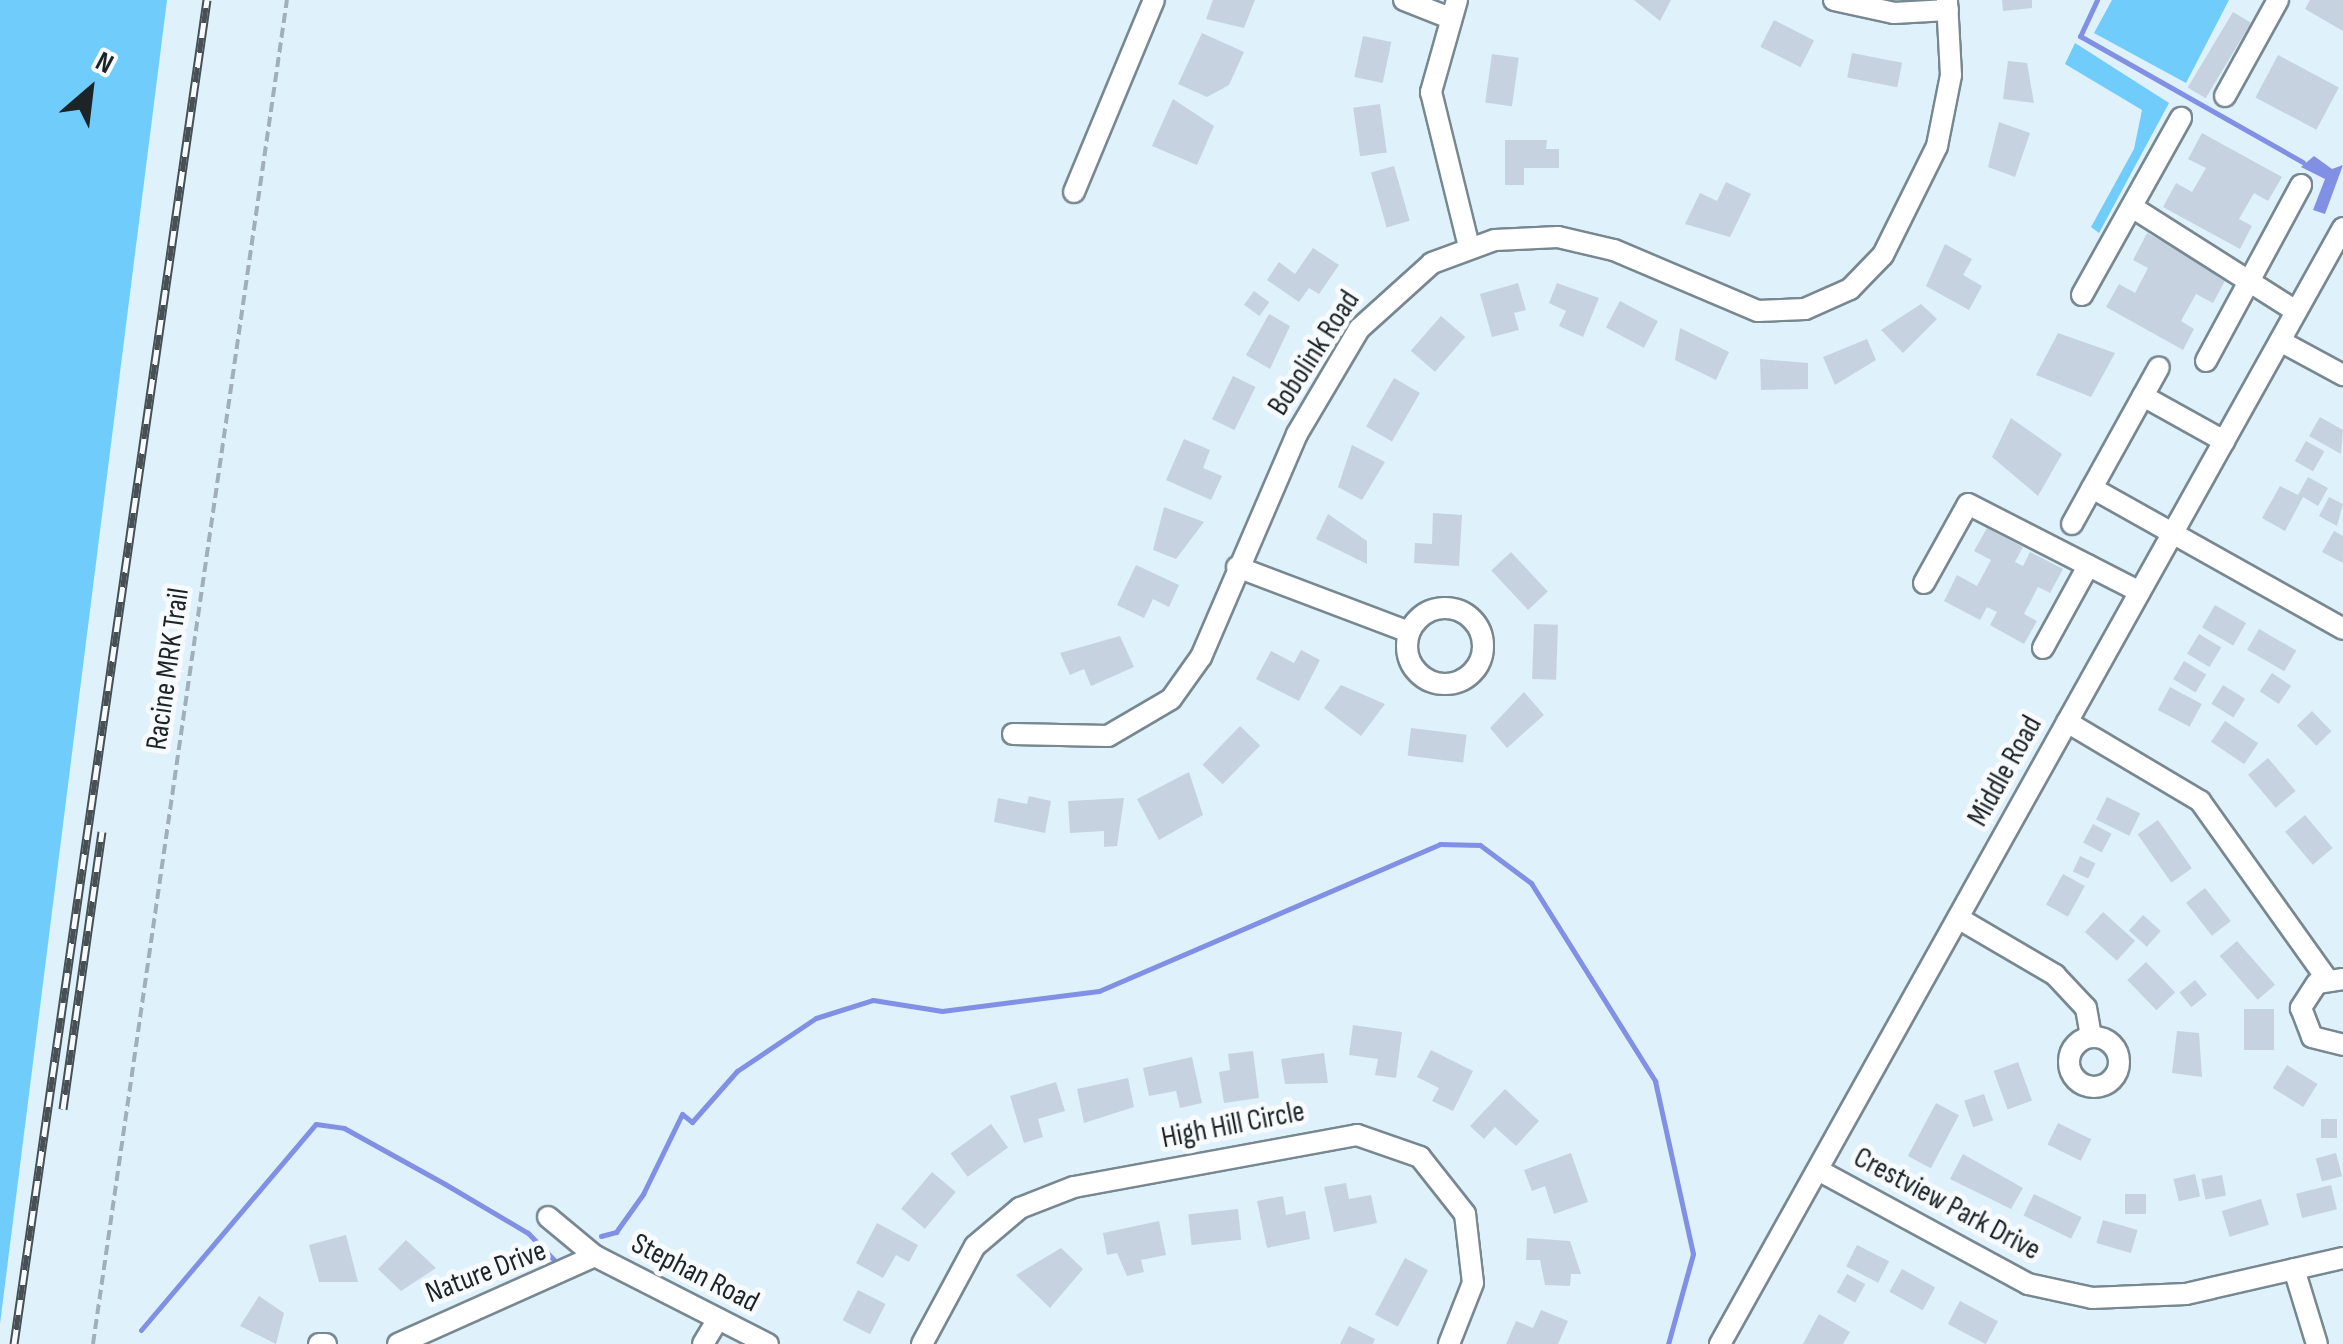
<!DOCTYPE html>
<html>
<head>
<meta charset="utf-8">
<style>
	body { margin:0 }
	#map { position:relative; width:2343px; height:1344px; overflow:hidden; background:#dff1fb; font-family:"Sofia Sans Condensed",sans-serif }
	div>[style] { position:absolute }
	.green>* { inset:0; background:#6fccfb }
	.water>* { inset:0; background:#8190e4 }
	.stream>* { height:5px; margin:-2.5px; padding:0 2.5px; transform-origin:2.5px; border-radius:2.5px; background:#8190e4 }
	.building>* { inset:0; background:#c7d2e1; transform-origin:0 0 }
	.path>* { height:4px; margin-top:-2px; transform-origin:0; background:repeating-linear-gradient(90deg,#a1b0b8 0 10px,transparent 0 15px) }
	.roads { filter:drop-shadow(2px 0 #788891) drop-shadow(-2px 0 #788891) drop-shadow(0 2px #788891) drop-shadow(0 -2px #788891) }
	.minor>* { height:20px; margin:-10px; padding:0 10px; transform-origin:10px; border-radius:10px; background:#fff }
	.minor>.ring { margin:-10px; padding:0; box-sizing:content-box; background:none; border:20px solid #fff; border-radius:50% }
	.rail>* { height:9px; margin-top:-4.5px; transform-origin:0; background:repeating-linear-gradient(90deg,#f8fbfe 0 15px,#475055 0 30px); box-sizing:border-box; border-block:2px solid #475055 }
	span { translate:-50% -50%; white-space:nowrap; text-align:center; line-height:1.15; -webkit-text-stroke:10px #f8fbfe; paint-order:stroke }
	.street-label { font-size:30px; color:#1d2427 }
	.north { position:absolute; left:40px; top:40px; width:100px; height:100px; -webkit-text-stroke:8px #f8fbfe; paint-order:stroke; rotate:28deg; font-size:28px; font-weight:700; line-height:40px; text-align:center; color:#1d2427 }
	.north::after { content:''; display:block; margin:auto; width:35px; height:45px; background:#1d2427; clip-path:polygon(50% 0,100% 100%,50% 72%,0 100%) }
</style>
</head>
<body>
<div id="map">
	<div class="green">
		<div style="clip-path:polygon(0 0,167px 0,0 1324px)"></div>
		<div style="clip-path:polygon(2112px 0,2229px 0,2186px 83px,2094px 33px)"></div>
		<div style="clip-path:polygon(2075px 43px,2169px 103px,2099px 233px,2091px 227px,2134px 149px,2142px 110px,2065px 64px)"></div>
	</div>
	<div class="water">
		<div style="clip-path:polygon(2314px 156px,2332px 169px,2343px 165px,2325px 214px,2313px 210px,2325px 179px,2301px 167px)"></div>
	</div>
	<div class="stream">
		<div style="left:2097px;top:0;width:40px;rotate:115deg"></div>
		<div style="left:2080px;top:36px;width:256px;rotate:29.5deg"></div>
		<div style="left:601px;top:1236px;width:16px;rotate:-15deg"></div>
		<div style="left:616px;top:1232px;width:47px;rotate:-54.6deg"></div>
		<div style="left:643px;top:1194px;width:89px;rotate:-64deg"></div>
		<div style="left:682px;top:1114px;width:13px;rotate:39deg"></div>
		<div style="left:692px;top:1122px;width:68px;rotate:-48.6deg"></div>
		<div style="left:737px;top:1071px;width:95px;rotate:-33.9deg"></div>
		<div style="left:816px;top:1018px;width:60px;rotate:-17.5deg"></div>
		<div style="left:873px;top:1000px;width:70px;rotate:9.1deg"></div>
		<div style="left:942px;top:1011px;width:158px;rotate:-7.3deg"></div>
		<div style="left:1099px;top:991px;width:371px;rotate:-23.3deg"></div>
		<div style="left:1440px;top:844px;width:40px;rotate:1.4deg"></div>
		<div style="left:1480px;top:845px;width:64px;rotate:36.7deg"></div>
		<div style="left:1531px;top:883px;width:234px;rotate:57.9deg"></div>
		<div style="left:1655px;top:1081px;width:177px;rotate:77.6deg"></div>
		<div style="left:1693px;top:1254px;width:93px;rotate:105.5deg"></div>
		<div style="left:141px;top:1330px;width:270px;rotate:-49.7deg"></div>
		<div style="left:316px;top:1124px;width:28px;rotate:8deg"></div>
		<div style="left:344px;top:1128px;width:115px;rotate:29deg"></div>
		<div style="left:445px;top:1184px;width:96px;rotate:30.6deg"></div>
		<div style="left:528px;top:1233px;width:46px;rotate:45.9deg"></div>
	</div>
	<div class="building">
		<div style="clip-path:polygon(1213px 0,1255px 0,1244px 28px,1206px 19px)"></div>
		<div style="clip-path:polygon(1634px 0,1671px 0,1660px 21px)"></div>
		<div style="clip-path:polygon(2002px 0,2032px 0,2032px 8px,2003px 11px)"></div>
		<div style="clip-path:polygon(2310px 0,2343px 0,2343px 31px,2305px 9px)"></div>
		<div style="left:2233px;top:12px;width:21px;height:88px;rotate:31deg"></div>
		<div style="left:1774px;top:20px;width:45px;height:30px;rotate:27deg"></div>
		<div style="clip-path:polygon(1202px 33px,1244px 52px,1229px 85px,1207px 97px,1178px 84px)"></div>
		<div style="left:1363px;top:36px;width:29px;height:42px;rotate:12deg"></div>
		<div style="left:1852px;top:53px;width:51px;height:25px;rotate:11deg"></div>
		<div style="left:1492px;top:54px;width:27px;height:49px;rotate:8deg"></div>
		<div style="left:2278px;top:55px;width:69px;height:48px;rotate:28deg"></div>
		<div style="clip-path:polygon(2008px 61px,2027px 63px,2034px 103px,2003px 99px)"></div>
		<div style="clip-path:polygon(1173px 99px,1214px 126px,1197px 165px,1152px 146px)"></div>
		<div style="left:1380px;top:104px;width:49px;height:27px;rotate:82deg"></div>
		<div style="clip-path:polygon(1999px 122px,2030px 133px,2015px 177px,1988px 167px)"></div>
		<div style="clip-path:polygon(2202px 133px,2282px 177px,2268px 201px,2254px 193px,2239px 219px,2252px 226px,2240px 249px,2163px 207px,2176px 183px,2192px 192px,2206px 168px,2188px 159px)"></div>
		<div style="clip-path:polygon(1505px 140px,1547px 140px,1546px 149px,1559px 149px,1559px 168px,1524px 168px,1524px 185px,1505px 185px)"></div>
		<div style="left:1394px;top:166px;width:57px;height:24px;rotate:74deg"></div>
		<div style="clip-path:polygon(1726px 182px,1751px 194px,1730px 237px,1685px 224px,1700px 193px,1717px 201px)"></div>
		<div style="clip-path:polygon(2147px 233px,2227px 277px,2213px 303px,2196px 294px,2181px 321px,2194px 329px,2183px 350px,2106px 307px,2119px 284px,2135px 293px,2148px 268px,2133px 260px)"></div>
		<div style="clip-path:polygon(1945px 244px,1972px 259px,1963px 275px,1982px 286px,1969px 310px,1926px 286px)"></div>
		<div style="clip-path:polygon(1313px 248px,1339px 265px,1319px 294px,1309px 288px,1299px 302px,1267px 280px,1279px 262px,1295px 274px)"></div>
		<div style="clip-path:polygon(1518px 283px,1526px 310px,1514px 313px,1519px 330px,1492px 337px,1480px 294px)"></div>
		<div style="clip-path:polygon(1557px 283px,1599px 298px,1583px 337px,1559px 326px,1566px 311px,1549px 303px)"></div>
		<div style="left:1254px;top:291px;width:19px;height:17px;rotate:36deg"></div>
		<div style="left:1620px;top:301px;width:43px;height:30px;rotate:28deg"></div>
		<div style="clip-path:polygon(1921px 304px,1937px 319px,1903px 353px,1881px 330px)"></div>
		<div style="clip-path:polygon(1269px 314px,1290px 326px,1270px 369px,1246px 355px)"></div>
		<div style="left:1441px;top:316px;width:32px;height:46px;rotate:41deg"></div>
		<div style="clip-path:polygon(1680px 328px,1729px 352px,1716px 380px,1675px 360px)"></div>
		<div style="clip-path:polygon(2058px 333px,2115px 353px,2091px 397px,2036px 375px)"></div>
		<div style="clip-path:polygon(1867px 339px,1876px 360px,1835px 385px,1823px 357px)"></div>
		<div style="clip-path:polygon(1760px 359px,1808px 363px,1808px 389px,1761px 390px)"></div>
		<div style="left:1233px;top:376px;width:25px;height:48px;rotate:26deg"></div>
		<div style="left:1394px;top:378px;width:30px;height:56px;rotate:30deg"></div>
		<div style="clip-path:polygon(2320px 417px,2343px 430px,2341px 454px,2309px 436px)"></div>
		<div style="clip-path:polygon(2011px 418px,2062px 454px,2038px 496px,1992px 457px)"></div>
		<div style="clip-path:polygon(1184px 439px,1210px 450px,1203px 468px,1222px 476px,1211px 500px,1166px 480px)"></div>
		<div style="left:2306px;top:441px;width:21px;height:23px;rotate:29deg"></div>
		<div style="clip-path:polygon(1352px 445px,1385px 462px,1362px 500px,1338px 487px)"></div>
		<div style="clip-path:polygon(2308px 477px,2328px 488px,2318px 506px,2303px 497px,2285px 531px,2262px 518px,2280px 486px,2298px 495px)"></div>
		<div style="clip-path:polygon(2329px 497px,2343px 504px,2337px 526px,2319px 516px)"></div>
		<div style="clip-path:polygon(1164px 507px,1204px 522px,1176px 559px,1153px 550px)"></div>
		<div style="clip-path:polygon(1433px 513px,1462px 515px,1459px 566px,1414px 563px,1415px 543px,1432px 544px)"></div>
		<div style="clip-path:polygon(1328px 514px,1367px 541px,1367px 564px,1316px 539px)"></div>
		<div style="clip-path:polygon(1987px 528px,2023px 547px,2015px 562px,2023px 566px,2030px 552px,2063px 569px,2050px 593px,2038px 587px,2024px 614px,2037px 621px,2024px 644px,1990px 625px,1997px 612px,1987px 607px,1980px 620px,1944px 601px,1957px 575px,1977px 586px,1991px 560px,1974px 551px)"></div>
		<div style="clip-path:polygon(2334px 531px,2343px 536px,2343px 563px,2322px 552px)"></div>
		<div style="left:1511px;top:552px;width:54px;height:27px;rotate:47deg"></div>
		<div style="clip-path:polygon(1136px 565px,1179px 585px,1169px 607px,1153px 599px,1144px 618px,1117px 605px)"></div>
		<div style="left:2215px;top:605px;width:36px;height:26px;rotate:30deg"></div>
		<div style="left:1534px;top:624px;width:24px;height:55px;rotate:2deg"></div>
		<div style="left:2259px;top:629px;width:43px;height:24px;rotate:30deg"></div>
		<div style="left:2199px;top:634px;width:26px;height:23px;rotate:31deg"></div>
		<div style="clip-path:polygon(1120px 636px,1134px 667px,1091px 686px,1084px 669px,1070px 675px,1060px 653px)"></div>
		<div style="clip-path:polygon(1301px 650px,1320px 660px,1299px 701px,1256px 679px,1271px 651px,1294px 663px)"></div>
		<div style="left:2184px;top:661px;width:26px;height:21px;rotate:31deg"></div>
		<div style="left:2272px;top:673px;width:23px;height:22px;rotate:34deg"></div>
		<div style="clip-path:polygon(1341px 685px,1385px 704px,1361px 736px,1324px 708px)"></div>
		<div style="left:2223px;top:685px;width:26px;height:22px;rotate:32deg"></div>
		<div style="left:2170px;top:687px;width:36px;height:26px;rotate:28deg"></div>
		<div style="clip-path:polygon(1524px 692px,1544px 715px,1507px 748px,1490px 728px)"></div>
		<div style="left:2312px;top:711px;width:28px;height:21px;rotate:46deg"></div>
		<div style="left:2225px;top:721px;width:40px;height:25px;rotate:34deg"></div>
		<div style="left:1240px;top:726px;width:28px;height:54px;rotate:44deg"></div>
		<div style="left:1411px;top:728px;width:56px;height:28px;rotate:7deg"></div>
		<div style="left:2268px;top:758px;width:43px;height:26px;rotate:50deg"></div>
		<div style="clip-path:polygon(1189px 772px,1203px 815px,1159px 840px,1137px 799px)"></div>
		<div style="clip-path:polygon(1029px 796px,1051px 801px,1045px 833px,994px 822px,998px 798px,1027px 804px)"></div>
		<div style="left:2107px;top:797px;width:37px;height:25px;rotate:26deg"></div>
		<div style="clip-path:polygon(1124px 798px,1117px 846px,1104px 847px,1104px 831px,1070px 833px,1068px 801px)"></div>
		<div style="left:2305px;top:815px;width:43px;height:26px;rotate:50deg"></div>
		<div style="left:2158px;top:820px;width:59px;height:25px;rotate:55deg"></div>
		<div style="left:2093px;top:824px;width:21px;height:21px;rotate:28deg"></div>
		<div style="left:2080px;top:856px;width:17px;height:17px;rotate:25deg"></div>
		<div style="left:2063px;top:874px;width:25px;height:35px;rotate:29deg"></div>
		<div style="left:2205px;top:888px;width:42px;height:24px;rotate:52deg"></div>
		<div style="left:2103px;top:912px;width:43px;height:27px;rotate:42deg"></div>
		<div style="left:2143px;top:915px;width:24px;height:21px;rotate:42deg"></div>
		<div style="left:2237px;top:941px;width:58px;height:23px;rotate:49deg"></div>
		<div style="left:2146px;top:962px;width:42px;height:26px;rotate:46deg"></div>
		<div style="left:2195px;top:980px;width:19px;height:20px;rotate:51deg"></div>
		<div style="left:2274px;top:1009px;width:41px;height:30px;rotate:90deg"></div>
		<div style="clip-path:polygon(1353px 1025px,1402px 1032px,1396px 1078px,1375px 1075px,1378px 1059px,1349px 1055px)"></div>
		<div style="clip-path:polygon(2177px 1031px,2199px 1033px,2202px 1077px,2172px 1073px)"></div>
		<div style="clip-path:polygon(1431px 1050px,1473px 1071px,1453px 1111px,1432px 1101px,1439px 1088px,1417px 1077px)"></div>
		<div style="clip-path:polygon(1253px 1051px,1259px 1098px,1224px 1103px,1219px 1072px,1230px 1070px,1228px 1054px)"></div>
		<div style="clip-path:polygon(1324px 1053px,1328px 1083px,1285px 1084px,1281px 1059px)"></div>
		<div style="clip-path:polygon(1192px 1057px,1202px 1103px,1180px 1108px,1176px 1091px,1149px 1096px,1143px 1068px)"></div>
		<div style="left:2018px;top:1062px;width:41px;height:26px;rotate:70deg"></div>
		<div style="left:2287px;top:1065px;width:36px;height:27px;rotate:32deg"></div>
		<div style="clip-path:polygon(1128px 1078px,1134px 1107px,1084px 1123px,1077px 1089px)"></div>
		<div style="clip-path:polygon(1056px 1082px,1065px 1111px,1038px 1119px,1043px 1137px,1024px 1143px,1010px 1096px)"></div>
		<div style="clip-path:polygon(1505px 1089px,1539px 1121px,1516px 1146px,1495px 1127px,1484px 1139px,1470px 1126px)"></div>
		<div style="left:1984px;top:1094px;width:28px;height:21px;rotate:71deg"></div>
		<div style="left:1936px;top:1103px;width:26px;height:60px;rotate:28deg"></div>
		<div style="left:2321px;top:1119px;width:16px;height:19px"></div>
		<div style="left:2058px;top:1123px;width:37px;height:24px;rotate:26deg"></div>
		<div style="left:991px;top:1124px;width:29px;height:50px;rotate:54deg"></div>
		<div style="clip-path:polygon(1571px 1153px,1588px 1202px,1554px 1214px,1545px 1186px,1532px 1191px,1524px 1170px)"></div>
		<div style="left:2336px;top:1153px;width:24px;height:21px;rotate:75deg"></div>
		<div style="clip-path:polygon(1963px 1154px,2023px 1188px,2011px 1209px,1950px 1179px)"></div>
		<div style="left:932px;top:1172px;width:31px;height:48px;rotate:40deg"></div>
		<div style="left:2195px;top:1174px;width:23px;height:22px;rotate:77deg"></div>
		<div style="left:2222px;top:1175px;width:21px;height:21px;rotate:79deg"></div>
		<div style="clip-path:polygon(1346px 1183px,1349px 1199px,1371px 1195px,1377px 1223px,1334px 1232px,1324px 1187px)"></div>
		<div style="left:2331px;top:1185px;width:25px;height:36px;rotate:76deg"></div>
		<div style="left:2034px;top:1194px;width:53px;height:24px;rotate:26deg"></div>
		<div style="left:2125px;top:1194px;width:21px;height:20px"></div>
		<div style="clip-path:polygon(1283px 1196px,1286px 1215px,1305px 1211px,1310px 1239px,1267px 1248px,1257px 1201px)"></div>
		<div style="left:2261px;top:1199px;width:27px;height:41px;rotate:73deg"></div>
		<div style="left:1238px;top:1209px;width:31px;height:50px;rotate:84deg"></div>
		<div style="left:2103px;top:1220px;width:36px;height:24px;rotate:16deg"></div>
		<div style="clip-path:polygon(1159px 1221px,1166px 1255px,1141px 1260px,1144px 1272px,1127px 1276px,1117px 1253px,1107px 1255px,1103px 1233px)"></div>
		<div style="clip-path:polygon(877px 1223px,918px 1245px,909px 1262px,896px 1255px,883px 1278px,856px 1263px)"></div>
		<div style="clip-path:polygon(346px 1235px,358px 1282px,319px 1282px,309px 1245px)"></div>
		<div style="clip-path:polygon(1527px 1238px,1570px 1241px,1581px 1274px,1571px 1274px,1570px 1286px,1545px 1285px,1540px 1260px,1526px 1260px)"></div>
		<div style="clip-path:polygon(406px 1240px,436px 1268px,401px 1291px,378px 1269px)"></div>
		<div style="left:1857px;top:1245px;width:36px;height:24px;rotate:27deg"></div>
		<div style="clip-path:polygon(1061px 1248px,1083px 1269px,1050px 1308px,1016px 1275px)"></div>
		<div style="left:1405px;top:1258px;width:26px;height:64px;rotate:28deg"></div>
		<div style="left:1902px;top:1269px;width:38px;height:26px;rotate:29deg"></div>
		<div style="left:1847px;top:1274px;width:21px;height:21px;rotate:29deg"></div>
		<div style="left:858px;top:1290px;width:31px;height:34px;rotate:27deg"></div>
		<div style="clip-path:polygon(259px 1296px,284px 1313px,276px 1344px,240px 1326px)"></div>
		<div style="left:1960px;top:1301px;width:43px;height:26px;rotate:28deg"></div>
		<div style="clip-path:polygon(1541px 1310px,1568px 1321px,1558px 1344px,1506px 1344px,1516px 1321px,1533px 1328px)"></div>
		<div style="clip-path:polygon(1819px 1314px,1850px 1332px,1843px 1344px,1803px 1344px)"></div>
		<div style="clip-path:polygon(1349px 1326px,1375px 1339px,1373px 1344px,1340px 1344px)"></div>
	</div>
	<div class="path">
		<div style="left:93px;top:1344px;width:1358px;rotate:-81.79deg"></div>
	</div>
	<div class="roads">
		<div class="minor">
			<div style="left:1404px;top:0;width:49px;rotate:21.4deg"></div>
			<div style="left:1457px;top:0;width:96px;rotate:105.8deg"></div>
			<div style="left:1431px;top:92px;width:160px;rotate:76.2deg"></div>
			<div style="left:1834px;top:0;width:61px;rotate:12.2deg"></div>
			<div style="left:1894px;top:13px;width:54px;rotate:-3.2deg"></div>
			<div style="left:2225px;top:96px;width:110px;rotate:-61.1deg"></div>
			<div style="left:1074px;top:192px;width:208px;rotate:-67.4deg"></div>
			<div style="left:2132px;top:207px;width:194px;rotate:32.4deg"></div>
			<div style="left:2082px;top:295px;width:203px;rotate:-60.8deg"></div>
			<div style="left:2280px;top:341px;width:72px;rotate:28.4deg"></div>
			<div style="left:2206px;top:361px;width:200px;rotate:-61.6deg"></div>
			<div style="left:2143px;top:396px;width:93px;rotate:29.1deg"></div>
			<div style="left:2092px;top:488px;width:288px;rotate:29.3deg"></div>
			<div style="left:2072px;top:524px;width:179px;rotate:-61deg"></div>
			<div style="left:1237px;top:567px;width:184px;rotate:20.7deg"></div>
			<div style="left:1924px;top:583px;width:90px;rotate:-60.9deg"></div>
			<div style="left:1968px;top:504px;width:193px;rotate:27.1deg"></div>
			<div class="ring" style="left:1407px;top:608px;width:56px;height:56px"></div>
			<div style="left:2043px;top:648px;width:94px;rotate:-61.2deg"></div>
			<div style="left:2067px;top:722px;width:155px;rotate:30.7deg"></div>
			<div style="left:2200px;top:801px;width:219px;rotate:54.5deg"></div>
			<div style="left:1013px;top:734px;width:95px;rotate:1.2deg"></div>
			<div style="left:1108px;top:736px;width:73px;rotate:-30.4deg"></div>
			<div style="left:1171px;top:699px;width:52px;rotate:-54.5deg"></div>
			<div style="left:1201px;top:657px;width:243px;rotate:-66.7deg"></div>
			<div style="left:1297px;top:434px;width:122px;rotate:-59.4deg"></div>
			<div style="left:1359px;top:329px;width:98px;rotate:-42.1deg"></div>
			<div style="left:1432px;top:263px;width:67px;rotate:-20.1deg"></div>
			<div style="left:1495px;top:240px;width:63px;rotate:-2.7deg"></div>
			<div style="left:1558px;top:237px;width:57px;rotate:13.1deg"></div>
			<div style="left:1614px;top:250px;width:156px;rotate:23deg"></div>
			<div style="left:1758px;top:311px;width:47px;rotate:-2.4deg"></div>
			<div style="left:1805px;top:309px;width:49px;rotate:-24deg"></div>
			<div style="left:1850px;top:289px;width:47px;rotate:-45.9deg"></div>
			<div style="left:1883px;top:255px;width:122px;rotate:-63.6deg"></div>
			<div style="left:1937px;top:146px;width:72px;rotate:-78.8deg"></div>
			<div style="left:1951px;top:75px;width:75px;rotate:-93.1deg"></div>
			<div style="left:1958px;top:918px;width:113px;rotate:30.4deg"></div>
			<div style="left:2055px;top:975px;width:45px;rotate:46.8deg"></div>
			<div style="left:2086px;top:1008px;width:29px;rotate:80deg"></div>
			<div style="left:2343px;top:979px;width:26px;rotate:171deg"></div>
			<div style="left:2317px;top:983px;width:30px;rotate:123deg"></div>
			<div style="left:2301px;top:1008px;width:31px;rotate:69deg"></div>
			<div style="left:2312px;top:1037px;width:32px;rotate:14deg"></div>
			<div class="ring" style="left:2069px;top:1037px;width:30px;height:30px"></div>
			<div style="left:1818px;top:1170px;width:239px;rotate:28.5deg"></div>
			<div style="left:2028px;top:1284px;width:66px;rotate:12.3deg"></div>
			<div style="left:2092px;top:1298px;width:94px;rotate:-2.4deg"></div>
			<div style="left:2186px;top:1294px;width:161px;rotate:-12.9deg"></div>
			<div style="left:548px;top:1217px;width:61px;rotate:39.7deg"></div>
			<div style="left:595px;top:1256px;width:194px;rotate:27deg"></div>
			<div style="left:2294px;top:1269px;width:78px;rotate:73deg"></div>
			<div style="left:319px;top:1344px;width:7px"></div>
			<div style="left:398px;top:1344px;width:216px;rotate:-24.1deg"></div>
			<div style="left:703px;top:1344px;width:29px;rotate:-59deg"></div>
			<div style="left:922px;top:1344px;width:111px;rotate:-61.6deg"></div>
			<div style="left:975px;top:1246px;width:59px;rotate:-40.2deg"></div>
			<div style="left:1020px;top:1208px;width:58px;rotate:-21.3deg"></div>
			<div style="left:1074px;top:1187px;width:288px;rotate:-10.4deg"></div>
			<div style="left:1357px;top:1135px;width:67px;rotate:19.2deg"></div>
			<div style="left:1420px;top:1157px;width:73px;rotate:51.7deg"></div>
			<div style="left:1465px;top:1214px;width:69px;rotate:83.4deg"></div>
			<div style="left:1473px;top:1283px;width:66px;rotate:111.5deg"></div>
			<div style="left:1720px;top:1344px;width:1278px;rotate:-60.83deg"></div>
		</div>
	</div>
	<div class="rail">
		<div style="left:63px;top:1109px;width:280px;rotate:-82deg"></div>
		<div style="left:14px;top:1344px;width:1358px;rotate:-81.83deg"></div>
	</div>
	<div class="street-label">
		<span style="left:1314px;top:353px;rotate:-57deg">Bobolink Road</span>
		<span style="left:168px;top:669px;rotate:-82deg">Racine MRK Trail</span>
		<span style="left:2005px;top:771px;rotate:-61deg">Middle Road</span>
		<span style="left:1233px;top:1125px;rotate:-11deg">High Hill Circle</span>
		<span style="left:1947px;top:1204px;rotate:28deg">Crestview Park Drive</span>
		<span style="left:486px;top:1272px;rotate:-21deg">Nature Drive</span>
		<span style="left:695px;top:1273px;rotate:27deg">Stephan Road</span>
	</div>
	<div class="north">N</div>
</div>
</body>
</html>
